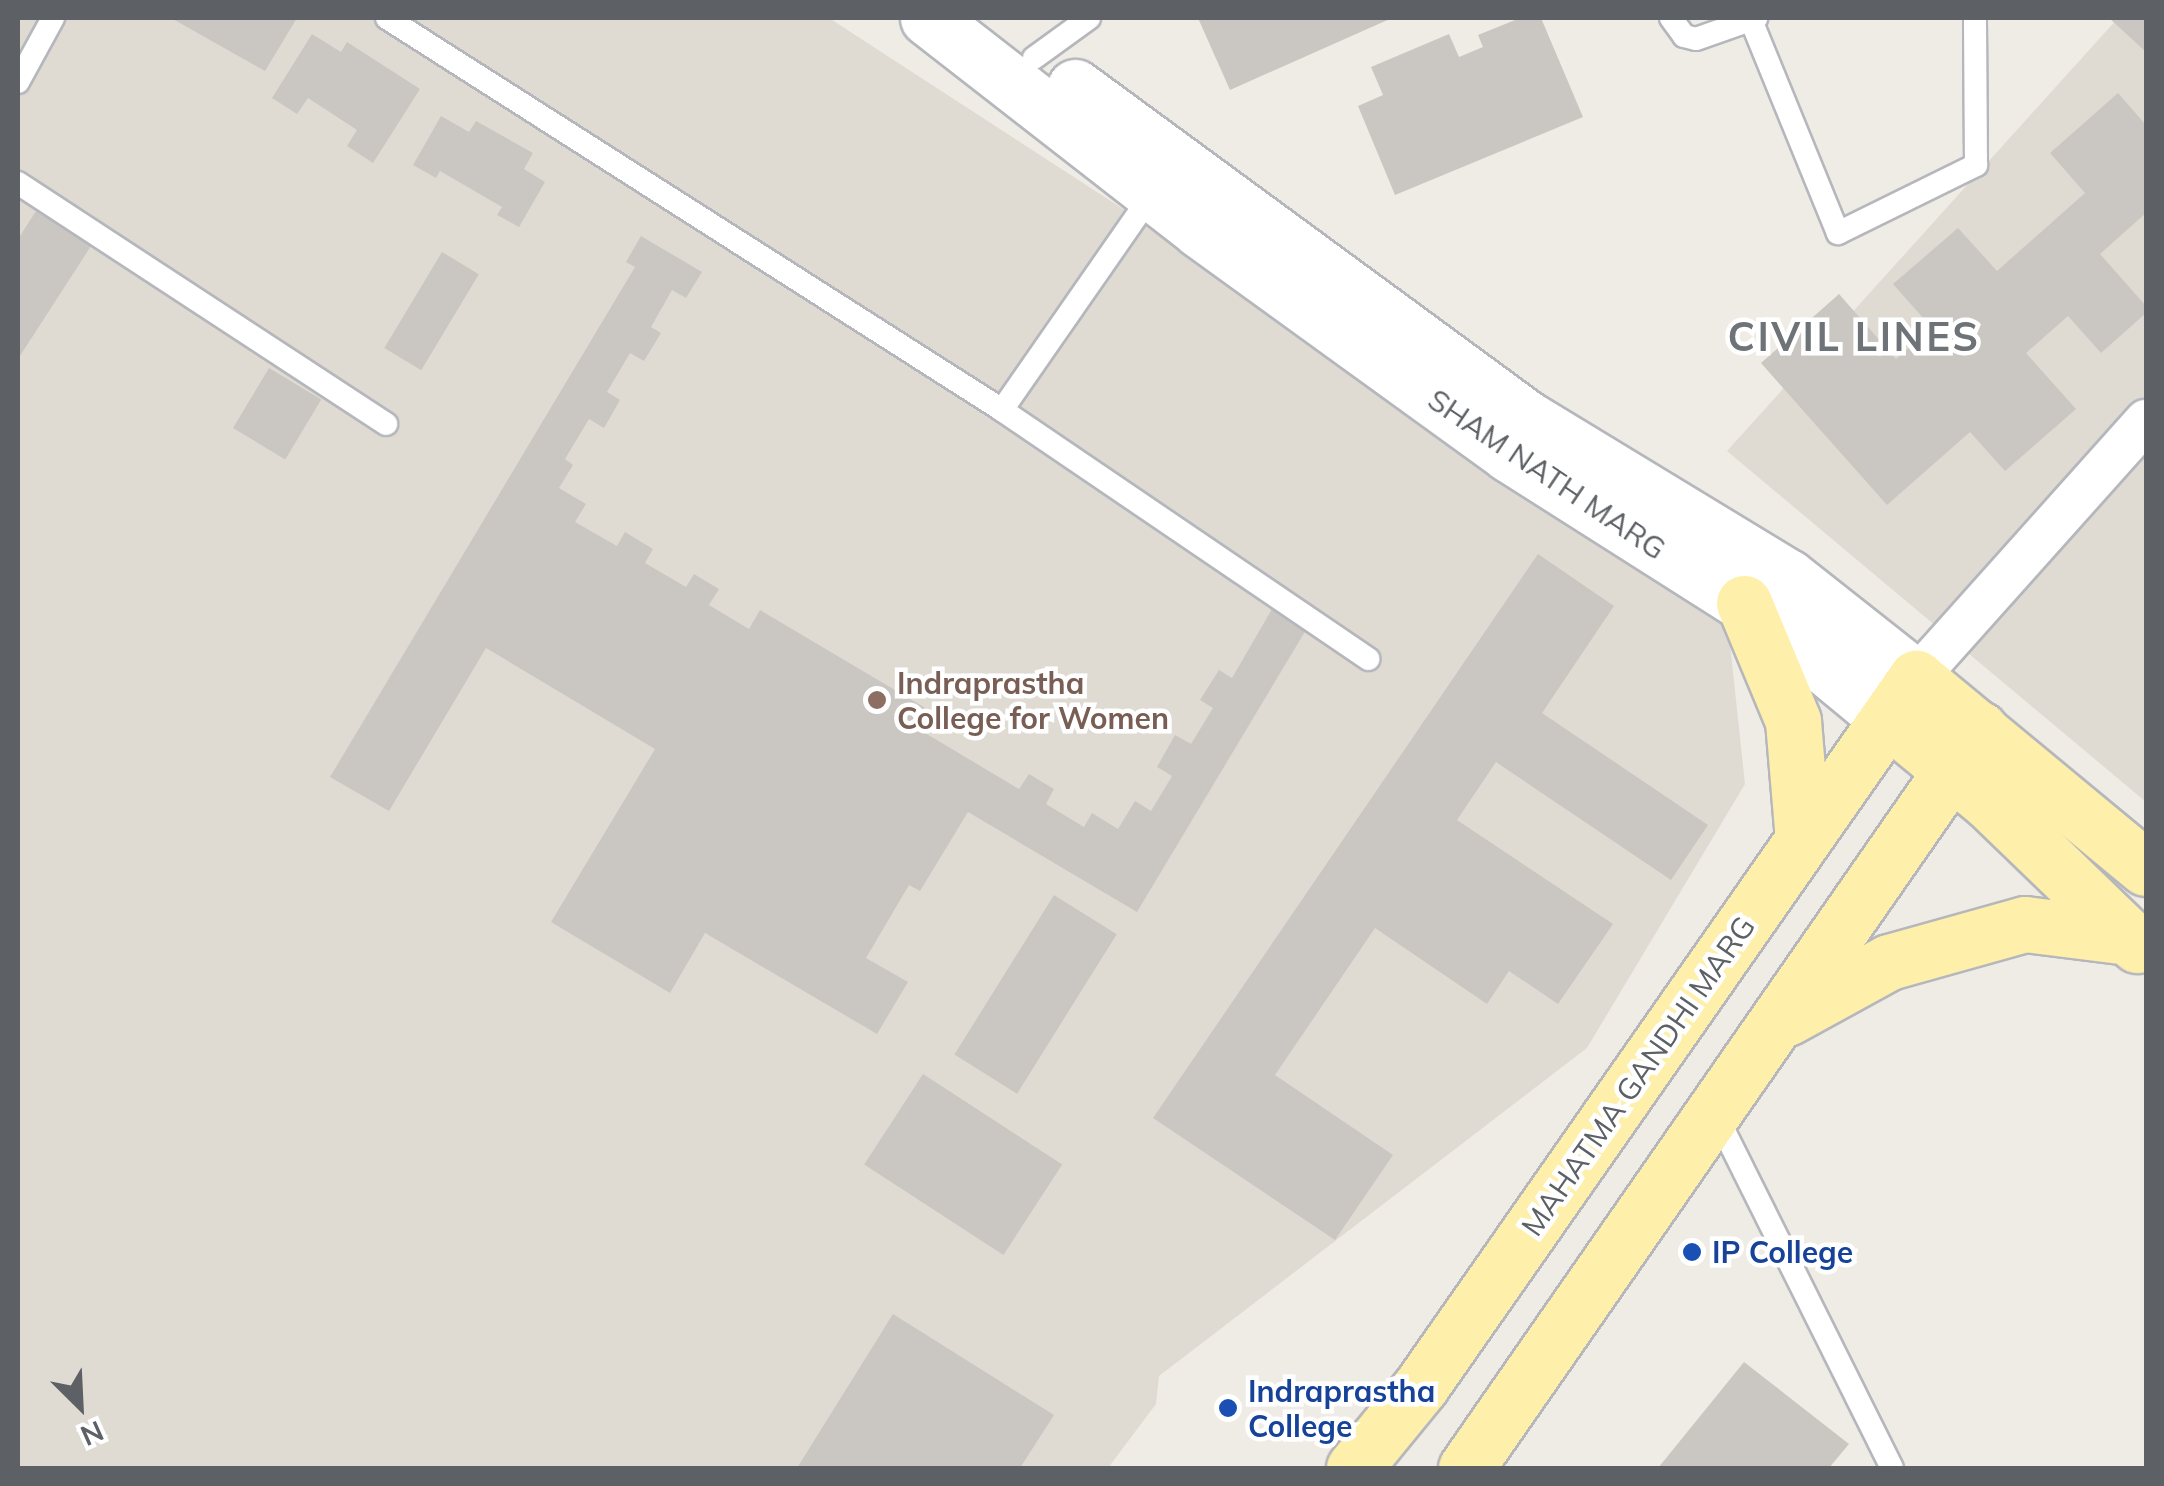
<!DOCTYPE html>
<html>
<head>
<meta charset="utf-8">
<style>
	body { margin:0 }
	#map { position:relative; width:2164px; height:1486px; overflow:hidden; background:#efece5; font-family:Mulish,sans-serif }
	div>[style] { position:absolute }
	.education>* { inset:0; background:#dfdbd3 }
	.building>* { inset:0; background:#cac7c2; transform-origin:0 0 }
	.roads { filter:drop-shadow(2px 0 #b5b7bc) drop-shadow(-2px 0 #b5b7bc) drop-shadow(0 2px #b5b7bc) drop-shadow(0 -2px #b5b7bc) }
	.service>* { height:22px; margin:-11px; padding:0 11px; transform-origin:11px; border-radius:11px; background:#fff }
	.minor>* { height:42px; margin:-21px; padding:0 21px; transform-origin:21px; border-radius:21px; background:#fff }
	.secondary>* { height:55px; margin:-27.5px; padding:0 27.5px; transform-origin:27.5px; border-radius:27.5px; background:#fff }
	.primary>* { height:55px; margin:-27.5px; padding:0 27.5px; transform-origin:27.5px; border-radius:27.5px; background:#feefaa }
	.dots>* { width:28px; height:28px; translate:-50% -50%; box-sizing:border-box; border:5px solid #fff; border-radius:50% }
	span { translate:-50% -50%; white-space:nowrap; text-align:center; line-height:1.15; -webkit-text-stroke:9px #fff; paint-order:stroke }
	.street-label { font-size:30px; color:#5d6165 }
	.education-label { font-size:30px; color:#785e54; font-weight:700 }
	.left { translate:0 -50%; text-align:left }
	.transit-label { font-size:30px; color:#164399; font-weight:700 }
	.district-label { font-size:40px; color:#6e7377; font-weight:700; letter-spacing:2.5px }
	.frame { position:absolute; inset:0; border:20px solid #5d6165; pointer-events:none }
	.north { position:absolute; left:30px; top:1356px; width:100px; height:100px; -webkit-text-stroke:8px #fff; paint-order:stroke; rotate:156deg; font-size:28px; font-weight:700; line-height:40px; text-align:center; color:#5d6165 }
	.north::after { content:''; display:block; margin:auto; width:35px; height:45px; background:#5d6165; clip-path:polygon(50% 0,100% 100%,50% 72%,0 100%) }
</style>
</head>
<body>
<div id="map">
	<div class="education">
		<div style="clip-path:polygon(18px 18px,829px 18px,1137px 218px,1727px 616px,1745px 784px,1587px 1048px,1159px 1376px,1156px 1404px,1108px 1468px,18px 1468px)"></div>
		<div style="clip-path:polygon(2118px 18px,2146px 18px,2146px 802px,1727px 451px)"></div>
	</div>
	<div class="building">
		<div style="clip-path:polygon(171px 18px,297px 18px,265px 71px)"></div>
		<div style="clip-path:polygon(1198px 18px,1392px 18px,1230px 90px)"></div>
		<div style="clip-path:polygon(1520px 18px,1541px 18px,1583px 117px,1395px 195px,1358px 106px,1383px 95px,1371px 67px,1449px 34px,1459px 57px,1483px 47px,1478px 35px)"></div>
		<div style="clip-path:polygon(2109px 18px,2146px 18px,2146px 52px)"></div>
		<div style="clip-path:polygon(312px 34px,341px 52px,347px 42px,420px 89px,373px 163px,347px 146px,357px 130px,308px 98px,297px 114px,272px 98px)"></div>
		<div style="clip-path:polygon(2118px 93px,2146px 125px,2146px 213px,2100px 254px,2146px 306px,2146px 313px,2101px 353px,2068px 316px,2026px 353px,2076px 409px,2005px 471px,1970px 432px,1887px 505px,1761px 363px,1839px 294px,1896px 359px,1932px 328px,1893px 284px,1958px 228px,1997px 271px,2085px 193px,2050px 153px)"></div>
		<div style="clip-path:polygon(441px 116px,469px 132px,476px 121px,533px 153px,524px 169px,545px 182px,519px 227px,497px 215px,502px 207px,440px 171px,436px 178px,413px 165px)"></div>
		<div style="clip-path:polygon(36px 211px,91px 246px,18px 359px,18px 239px)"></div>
		<div style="clip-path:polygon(641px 236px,702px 272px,686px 298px,672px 290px,651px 327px,661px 333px,644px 361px,630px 353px,607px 392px,620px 400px,604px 428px,589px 419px,565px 459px,573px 465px,559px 488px,586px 504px,575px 522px,617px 546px,625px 532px,653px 549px,645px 563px,686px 587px,694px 574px,719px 589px,709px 605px,749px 629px,760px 610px,927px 709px,915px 727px,1019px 789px,1029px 774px,1054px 789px,1046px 804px,1084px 827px,1092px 813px,1118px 829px,1135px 801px,1151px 811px,1172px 776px,1157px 767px,1175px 735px,1191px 744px,1213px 708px,1200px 700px,1219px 670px,1232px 678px,1272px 609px,1306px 630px,1137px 912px,968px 812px,920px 891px,909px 885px,866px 958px,908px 982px,877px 1034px,705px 933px,670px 993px,551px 922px,655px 749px,486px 648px,389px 811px,330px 777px,635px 267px,626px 262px)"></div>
		<div style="left:442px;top:252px;width:43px;height:112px;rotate:31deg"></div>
		<div style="left:269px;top:368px;width:61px;height:70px;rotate:31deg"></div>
		<div style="clip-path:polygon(1538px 554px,1614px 606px,1542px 713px,1708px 825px,1671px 880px,1496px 762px,1457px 820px,1613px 924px,1558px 1004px,1509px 971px,1487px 1004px,1375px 928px,1275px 1075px,1393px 1155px,1335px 1240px,1153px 1118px)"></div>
		<div style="left:1054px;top:895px;width:74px;height:188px;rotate:32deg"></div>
		<div style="left:923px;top:1074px;width:166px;height:108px;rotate:33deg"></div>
		<div style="clip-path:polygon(893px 1314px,1054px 1415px,1020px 1468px,797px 1468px)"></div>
		<div style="clip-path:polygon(1744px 1362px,1849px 1444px,1829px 1468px,1658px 1468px)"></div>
	</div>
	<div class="roads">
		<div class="service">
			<div style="left:387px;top:18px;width:729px;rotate:32.51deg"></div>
			<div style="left:1671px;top:18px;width:22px;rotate:54deg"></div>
			<div style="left:1684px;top:36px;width:12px;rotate:14deg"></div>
			<div style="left:1696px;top:39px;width:64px;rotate:-19.3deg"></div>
			<div style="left:1751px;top:20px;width:230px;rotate:67.8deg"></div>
			<div style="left:1838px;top:233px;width:154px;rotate:-26.2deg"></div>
			<div style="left:1976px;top:165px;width:147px;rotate:-90.4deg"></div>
			<div style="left:1034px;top:58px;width:68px;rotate:-36deg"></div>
			<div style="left:18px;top:82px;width:73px;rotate:-61.3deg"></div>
			<div style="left:18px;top:183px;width:440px;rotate:33.2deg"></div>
			<div style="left:1152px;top:194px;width:263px;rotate:124.8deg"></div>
			<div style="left:1002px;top:410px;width:443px;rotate:34.2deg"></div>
			<div style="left:1716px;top:1115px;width:394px;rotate:63.5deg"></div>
		</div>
		<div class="minor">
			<div style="left:1916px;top:678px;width:345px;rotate:-48.2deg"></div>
		</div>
		<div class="secondary">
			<div style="left:928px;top:18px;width:345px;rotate:37.9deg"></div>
			<div style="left:1200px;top:230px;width:382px;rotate:35.9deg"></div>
			<div style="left:1509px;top:454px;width:299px;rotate:32.4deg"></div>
			<div style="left:1761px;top:614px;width:165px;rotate:39.6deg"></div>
			<div style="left:1075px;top:87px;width:559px;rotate:36.28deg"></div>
			<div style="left:1526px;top:418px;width:306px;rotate:31.3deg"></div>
			<div style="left:1788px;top:577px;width:163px;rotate:38.3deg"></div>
		</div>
		<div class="primary">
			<div style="left:1744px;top:603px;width:128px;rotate:67.4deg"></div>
			<div style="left:1793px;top:721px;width:119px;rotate:85.2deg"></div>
			<div style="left:1888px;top:719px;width:131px;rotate:39.4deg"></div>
			<div style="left:1989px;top:802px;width:206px;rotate:44deg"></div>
			<div style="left:1787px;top:1018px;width:116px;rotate:-28.8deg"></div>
			<div style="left:1889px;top:962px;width:141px;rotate:-15.6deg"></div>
			<div style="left:2025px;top:924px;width:104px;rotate:7.2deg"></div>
			<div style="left:1354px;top:1468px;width:106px;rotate:-50.7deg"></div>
			<div style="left:1421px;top:1386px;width:864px;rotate:-55.04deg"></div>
			<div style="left:1916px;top:678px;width:298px;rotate:39.6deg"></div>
			<div style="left:1466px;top:1468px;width:900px;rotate:-55.18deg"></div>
		</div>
	</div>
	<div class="dots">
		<div style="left:877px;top:700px;background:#8d6e63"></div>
		<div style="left:1692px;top:1252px;background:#1a4fb4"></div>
		<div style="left:1228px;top:1408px;background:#1a4fb4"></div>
	</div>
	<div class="street-label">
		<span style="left:1547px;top:474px;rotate:34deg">SHAM NATH MARG</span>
		<span style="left:1638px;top:1076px;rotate:-55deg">MAHATMA GANDHI MARG</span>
	</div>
	<div class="education-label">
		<span class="left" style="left:897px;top:700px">Indraprastha<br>College for Women</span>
	</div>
	<div class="transit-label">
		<span class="left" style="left:1712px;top:1252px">IP College</span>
		<span class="left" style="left:1248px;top:1408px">Indraprastha<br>College</span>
	</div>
	<div class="district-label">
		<span style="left:1854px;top:336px">CIVIL LINES</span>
	</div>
	<div class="frame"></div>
	<div class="north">N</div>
</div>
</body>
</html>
